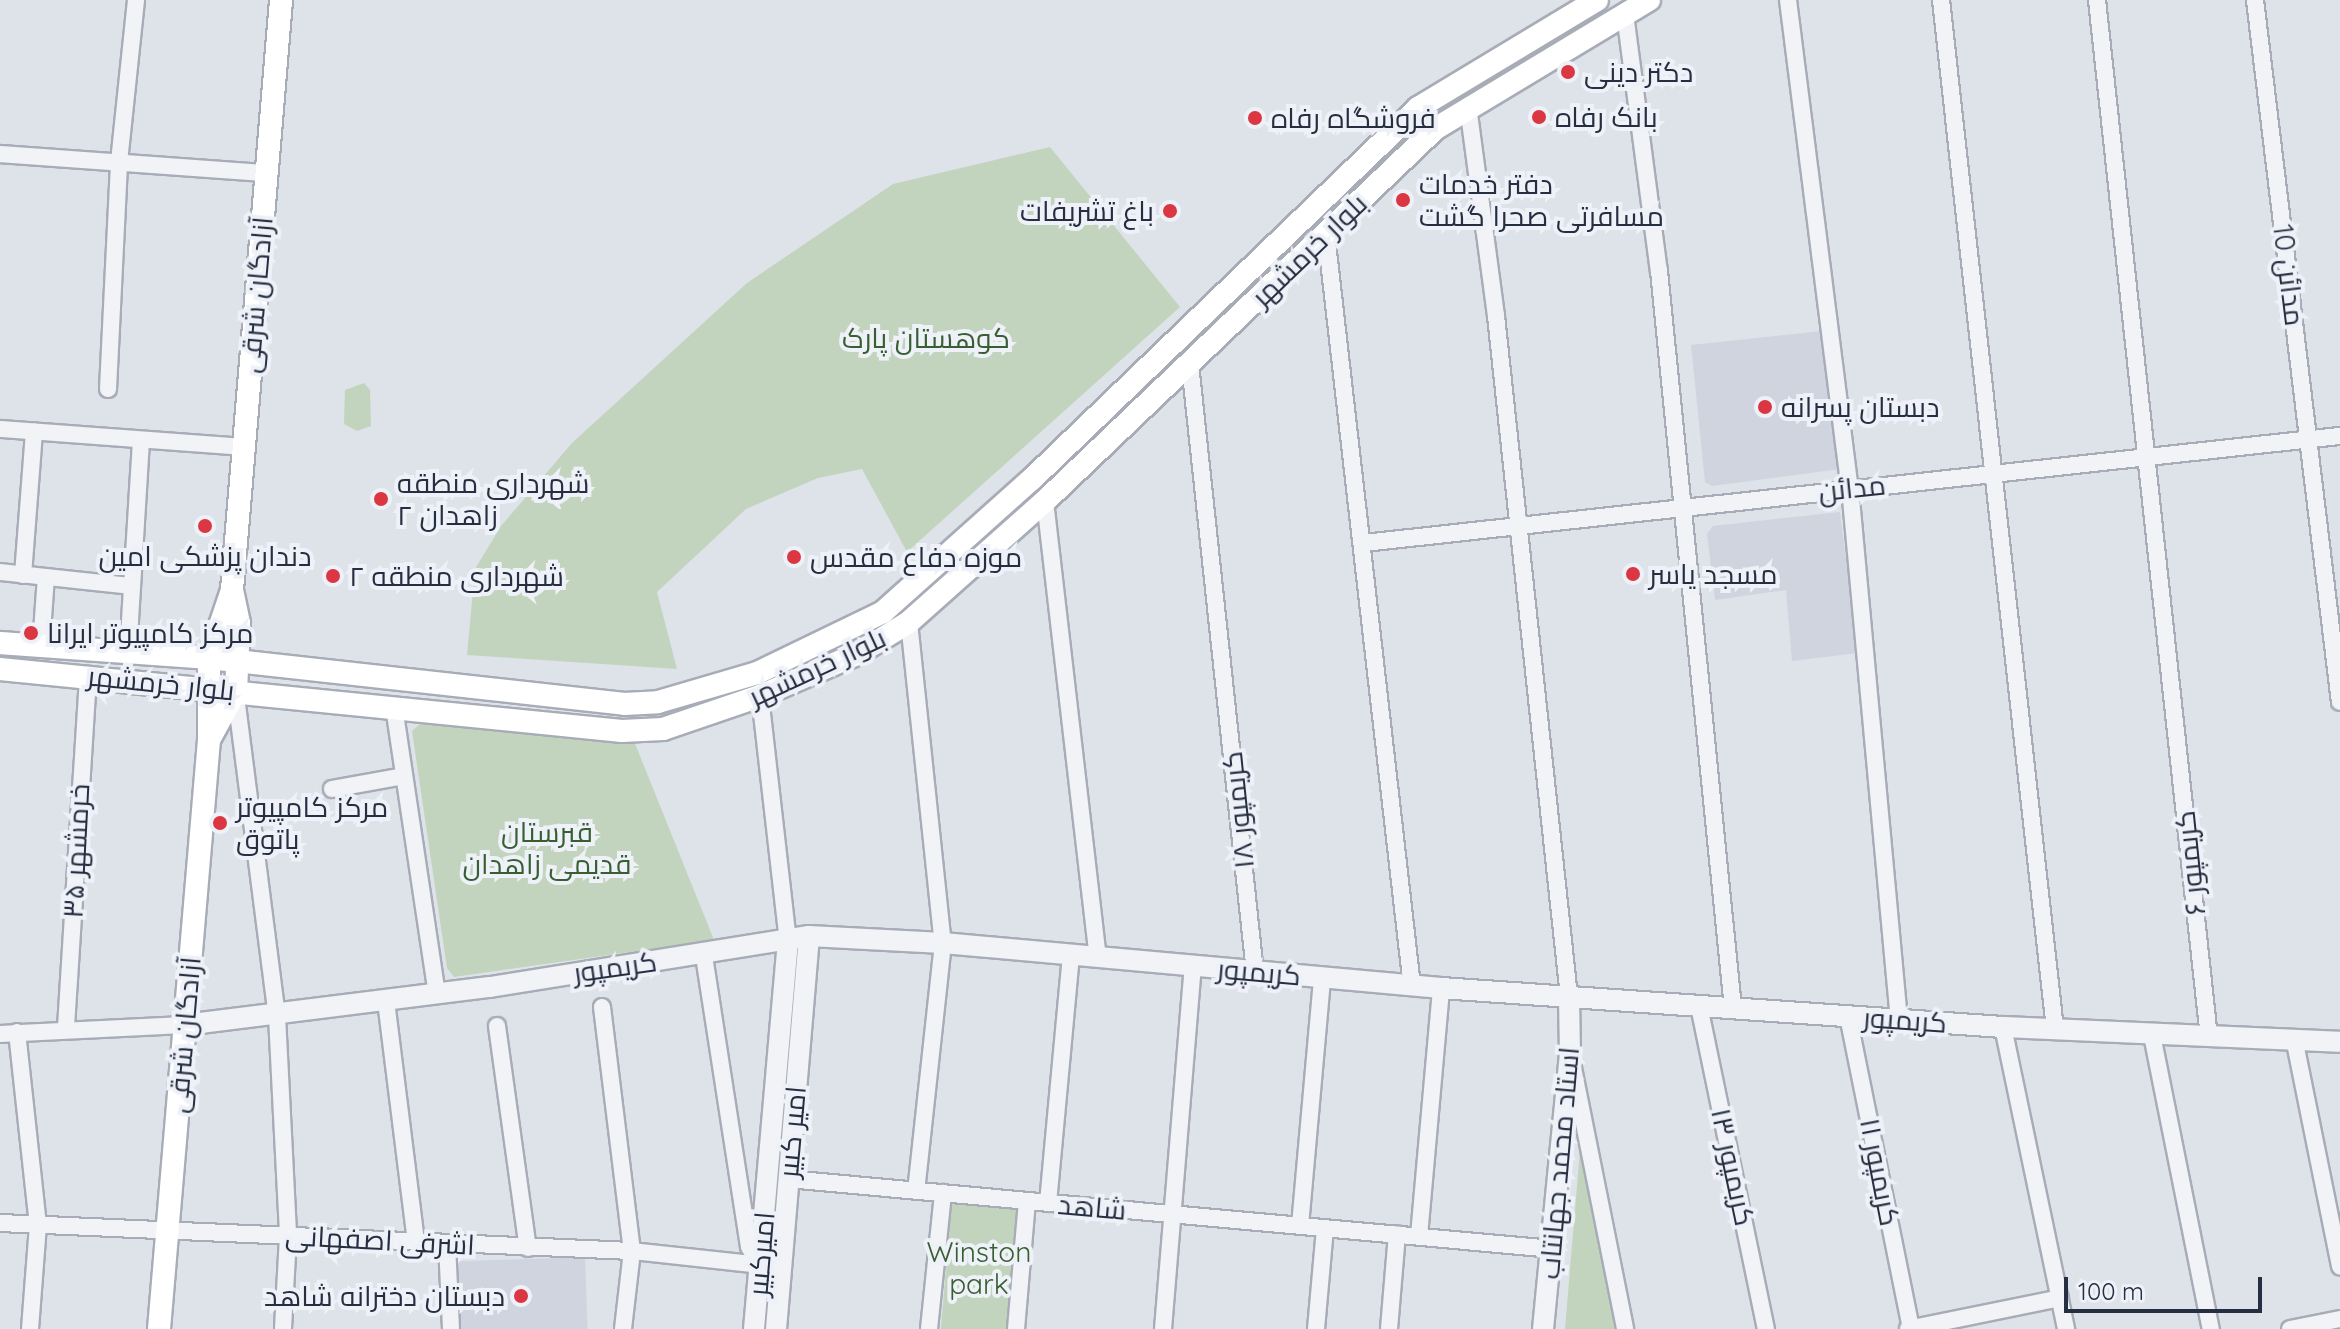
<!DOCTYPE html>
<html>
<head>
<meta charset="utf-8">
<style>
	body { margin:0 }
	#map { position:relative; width:2340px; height:1329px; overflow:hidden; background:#dee2e9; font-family:Quicksand,Cairo,sans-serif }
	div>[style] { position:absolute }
	.built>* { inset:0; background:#d0d4de; transform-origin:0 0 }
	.green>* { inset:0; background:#c2d4be; transform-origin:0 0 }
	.roads { filter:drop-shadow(2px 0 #a7acb7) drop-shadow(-2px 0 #a7acb7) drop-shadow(0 2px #a7acb7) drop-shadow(0 -2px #a7acb7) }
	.minor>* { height:16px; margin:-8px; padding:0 8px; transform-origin:8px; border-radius:8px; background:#f1f3f7 }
	.tertiary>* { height:20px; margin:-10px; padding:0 10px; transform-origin:10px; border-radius:10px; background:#f1f3f7 }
	.secondary>* { height:22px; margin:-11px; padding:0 11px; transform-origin:11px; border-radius:11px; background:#fff }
	.dots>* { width:22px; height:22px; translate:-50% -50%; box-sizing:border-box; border:4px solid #eef1f7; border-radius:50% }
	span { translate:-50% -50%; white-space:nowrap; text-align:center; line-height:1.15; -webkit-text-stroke:8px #eef1f7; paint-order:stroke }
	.poi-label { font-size:28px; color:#262e41 }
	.left { translate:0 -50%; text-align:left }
	.right { translate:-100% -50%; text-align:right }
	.street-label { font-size:28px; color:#262e41 }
	.park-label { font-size:28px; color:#375f32 }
	.scale { position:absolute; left:2064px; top:1277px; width:198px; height:36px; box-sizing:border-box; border:4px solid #262e41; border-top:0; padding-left:10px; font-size:24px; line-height:28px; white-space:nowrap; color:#262e41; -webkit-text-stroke:6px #eef1f7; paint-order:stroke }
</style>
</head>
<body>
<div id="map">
	<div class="built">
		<div style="clip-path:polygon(1822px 331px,1840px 469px,1712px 486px,1705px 482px,1691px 345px)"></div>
		<div style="clip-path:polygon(1840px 512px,1858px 653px,1792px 661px,1786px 590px,1715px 600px,1707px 534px,1713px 526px)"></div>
		<div style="left:585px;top:1257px;width:72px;height:132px;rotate:88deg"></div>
	</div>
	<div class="green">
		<div style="clip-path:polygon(1050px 147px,1180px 307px,907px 552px,862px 469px,818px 478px,746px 509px,657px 592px,677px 669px,467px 655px,475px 569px,501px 526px,572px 443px,747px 283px,893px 184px)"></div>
		<div style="clip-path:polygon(364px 383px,370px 390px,371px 426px,357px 431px,344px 424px,345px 390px)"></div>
		<div style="clip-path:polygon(420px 724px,634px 741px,714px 940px,454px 977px,447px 968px,412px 731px)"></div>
		<div style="clip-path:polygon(1580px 1150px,1621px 1329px,1565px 1329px)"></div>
		<div style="left:952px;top:1201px;width:68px;height:129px;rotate:5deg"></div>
	</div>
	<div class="roads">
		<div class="minor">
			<div style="left:1788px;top:0;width:492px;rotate:82.8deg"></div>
			<div style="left:1850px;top:488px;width:534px;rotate:84.74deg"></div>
			<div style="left:1941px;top:0;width:1036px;rotate:83.68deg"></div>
			<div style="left:2097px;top:0;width:1044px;rotate:83.84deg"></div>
			<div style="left:2255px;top:0;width:707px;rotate:83.1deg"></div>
			<div style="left:1625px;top:14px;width:259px;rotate:82.5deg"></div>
			<div style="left:1659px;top:271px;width:741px;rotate:84.27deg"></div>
			<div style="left:1468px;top:106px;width:212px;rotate:82.4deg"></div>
			<div style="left:1496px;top:316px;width:685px;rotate:83.88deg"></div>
			<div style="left:0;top:154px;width:267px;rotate:4.1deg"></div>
			<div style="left:1326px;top:234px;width:757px;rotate:83.48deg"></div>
			<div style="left:1190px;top:364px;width:611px;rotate:83.9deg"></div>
			<div style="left:108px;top:389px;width:227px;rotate:-87.2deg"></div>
			<div style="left:119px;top:162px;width:163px;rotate:-84deg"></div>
			<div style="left:0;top:429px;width:244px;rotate:4.2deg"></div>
			<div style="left:1045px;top:501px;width:459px;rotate:83.4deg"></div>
			<div style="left:1364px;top:543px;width:982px;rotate:-6.26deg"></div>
			<div style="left:0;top:572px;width:132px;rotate:6.1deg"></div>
			<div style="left:23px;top:575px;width:144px;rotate:-85.6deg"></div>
			<div style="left:909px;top:622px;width:323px;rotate:84deg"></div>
			<div style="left:943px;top:943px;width:248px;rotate:96.2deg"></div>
			<div style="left:41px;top:646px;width:69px;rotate:-85.9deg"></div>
			<div style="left:128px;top:653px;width:213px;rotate:-86.5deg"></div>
			<div style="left:760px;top:696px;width:246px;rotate:83.5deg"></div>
			<div style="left:236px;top:697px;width:322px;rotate:82.7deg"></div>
			<div style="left:277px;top:1016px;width:220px;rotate:87.1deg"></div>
			<div style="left:288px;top:1236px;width:93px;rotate:93.1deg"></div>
			<div style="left:394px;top:707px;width:290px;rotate:81.5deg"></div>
			<div style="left:332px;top:789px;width:73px;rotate:-10.2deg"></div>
			<div style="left:704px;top:956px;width:294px;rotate:81.2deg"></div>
			<div style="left:749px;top:1247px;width:21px;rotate:59deg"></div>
			<div style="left:386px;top:1001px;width:243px;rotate:82.9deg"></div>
			<div style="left:1699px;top:1006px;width:330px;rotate:78.3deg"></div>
			<div style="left:602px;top:1007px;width:246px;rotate:83deg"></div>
			<div style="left:632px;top:1251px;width:79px;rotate:96.6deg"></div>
			<div style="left:1848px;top:1016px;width:319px;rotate:78.6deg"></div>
			<div style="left:497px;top:1026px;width:224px;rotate:82.1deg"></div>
			<div style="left:66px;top:1027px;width:353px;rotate:-86.4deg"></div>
			<div style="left:2003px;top:1027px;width:309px;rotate:78.2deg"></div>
			<div style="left:17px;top:1032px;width:194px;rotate:83.8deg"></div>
			<div style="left:38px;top:1225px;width:104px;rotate:94.4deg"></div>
			<div style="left:0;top:1034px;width:184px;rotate:-2.8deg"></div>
			<div style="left:2152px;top:1035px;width:300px;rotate:78.7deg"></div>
			<div style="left:2295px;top:1043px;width:228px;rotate:78.6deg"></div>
			<div style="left:1573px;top:1068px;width:266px;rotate:78.7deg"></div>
			<div style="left:788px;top:1179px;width:767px;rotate:5.23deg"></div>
			<div style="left:1048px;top:1203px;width:249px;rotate:-84.7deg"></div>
			<div style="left:0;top:1223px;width:633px;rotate:2.54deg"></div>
			<div style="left:632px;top:1251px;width:129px;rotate:6.2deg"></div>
			<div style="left:1300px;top:1226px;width:249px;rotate:-84.9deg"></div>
			<div style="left:1419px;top:1236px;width:249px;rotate:-84.9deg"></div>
			<div style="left:447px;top:1244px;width:85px;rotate:87.3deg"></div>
			<div style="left:929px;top:1329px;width:137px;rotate:-84.1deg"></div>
			<div style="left:1016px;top:1329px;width:128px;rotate:-85.1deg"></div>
			<div style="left:1163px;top:1329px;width:364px;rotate:-85.3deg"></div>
			<div style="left:1316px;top:1329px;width:101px;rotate:-84.9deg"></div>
			<div style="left:1389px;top:1329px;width:95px;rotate:-85.2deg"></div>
			<div style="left:1908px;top:1329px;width:155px;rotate:-11.5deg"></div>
			<div style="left:2290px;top:1329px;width:51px;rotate:-11.3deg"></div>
		</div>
		<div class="tertiary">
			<div style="left:184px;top:1025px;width:308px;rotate:-7.1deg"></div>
			<div style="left:490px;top:987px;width:323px;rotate:-9.1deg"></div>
			<div style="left:809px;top:936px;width:134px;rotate:3deg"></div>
			<div style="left:943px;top:943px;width:500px;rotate:5.16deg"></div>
			<div style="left:1441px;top:988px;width:563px;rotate:3.97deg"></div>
			<div style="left:2003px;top:1027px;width:337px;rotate:2.5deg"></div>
			<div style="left:754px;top:1329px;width:390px;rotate:-85deg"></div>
			<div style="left:776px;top:1329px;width:394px;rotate:-85.2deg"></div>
			<div style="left:1543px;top:1329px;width:276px;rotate:-84.4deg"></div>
			<div style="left:1570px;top:1054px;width:57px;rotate:-91deg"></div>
		</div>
		<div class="secondary">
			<div style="left:232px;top:590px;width:592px;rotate:-85.25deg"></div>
			<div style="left:0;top:643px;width:210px;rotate:4.1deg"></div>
			<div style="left:209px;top:658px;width:418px;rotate:6.3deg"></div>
			<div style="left:624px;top:704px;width:34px;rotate:-3deg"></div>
			<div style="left:658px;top:702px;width:103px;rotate:-16.3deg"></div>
			<div style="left:757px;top:673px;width:140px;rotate:-25.8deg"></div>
			<div style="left:883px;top:612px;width:200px;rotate:-41.8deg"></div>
			<div style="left:1032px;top:479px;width:535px;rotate:-43.86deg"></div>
			<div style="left:1418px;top:108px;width:209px;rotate:-31.1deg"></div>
			<div style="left:0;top:669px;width:625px;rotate:5.69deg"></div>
			<div style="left:622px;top:731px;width:41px;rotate:-2.8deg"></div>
			<div style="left:663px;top:729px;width:102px;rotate:-18.8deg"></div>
			<div style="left:760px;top:696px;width:106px;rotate:-23.4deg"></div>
			<div style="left:857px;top:654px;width:61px;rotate:-31.6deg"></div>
			<div style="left:909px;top:622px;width:182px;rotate:-41.7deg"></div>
			<div style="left:1045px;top:501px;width:539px;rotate:-43.65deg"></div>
			<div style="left:1435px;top:129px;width:250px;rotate:-31.1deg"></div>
			<div style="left:159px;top:1329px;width:591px;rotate:-85.15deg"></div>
			<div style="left:209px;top:740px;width:82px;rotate:-90deg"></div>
			<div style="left:209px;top:658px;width:72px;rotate:-71.3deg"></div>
			<div style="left:232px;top:590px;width:34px;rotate:78deg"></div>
			<div style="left:239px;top:623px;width:68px;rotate:92.5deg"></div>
			<div style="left:236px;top:691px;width:56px;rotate:118.9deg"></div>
		</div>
	</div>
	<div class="dots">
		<div style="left:1568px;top:72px;background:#da3742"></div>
		<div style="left:1539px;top:117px;background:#da3742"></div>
		<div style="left:1255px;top:118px;background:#da3742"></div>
		<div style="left:1403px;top:200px;background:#da3742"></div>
		<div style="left:1170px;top:211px;background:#da3742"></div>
		<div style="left:1765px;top:407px;background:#da3742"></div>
		<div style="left:381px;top:499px;background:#da3742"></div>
		<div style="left:205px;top:526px;background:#da3742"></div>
		<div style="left:794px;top:557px;background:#da3742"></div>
		<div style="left:1633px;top:574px;background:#da3742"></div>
		<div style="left:333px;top:576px;background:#da3742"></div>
		<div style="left:31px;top:633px;background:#da3742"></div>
		<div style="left:220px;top:823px;background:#da3742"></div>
		<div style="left:521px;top:1296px;background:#da3742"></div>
	</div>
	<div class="poi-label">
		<span class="left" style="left:1584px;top:72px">دکتر دینی</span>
		<span class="left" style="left:1555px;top:117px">بانک رفاه</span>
		<span class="left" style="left:1271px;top:118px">فروشگاه رفاه</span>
		<span class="left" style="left:1419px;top:200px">دفتر خدمات<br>مسافرتی صحرا گشت</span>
		<span class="right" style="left:1154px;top:211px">باغ تشریفات</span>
		<span class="left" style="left:1781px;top:407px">دبستان پسرانه</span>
		<span class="left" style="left:397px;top:499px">شهرداری منطقه<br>۲ زاهدان</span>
		<span style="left:205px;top:556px">دندان پزشکی امین</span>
		<span class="left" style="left:810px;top:557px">موزه دفاع مقدس</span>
		<span class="left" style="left:1649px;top:574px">مسجد یاسر</span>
		<span class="left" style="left:349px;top:576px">شهرداری منطقه ۲</span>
		<span class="left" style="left:47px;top:633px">مرکز کامپیوتر ایرانا</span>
		<span class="left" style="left:236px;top:823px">مرکز کامپیوتر<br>پاتوق</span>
		<span class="right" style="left:505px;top:1296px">دبستان دخترانه شاهد</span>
	</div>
	<div class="street-label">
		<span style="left:1309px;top:250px;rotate:-44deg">بلوار خرمشهر</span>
		<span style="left:2289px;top:275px;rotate:83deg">مدائن 10</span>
		<span style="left:256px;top:295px;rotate:-85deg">آزادگان شرقی</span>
		<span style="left:1852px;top:488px;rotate:-6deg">مدائن</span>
		<span style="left:817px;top:667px;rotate:-25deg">بلوار خرمشهر</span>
		<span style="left:161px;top:683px;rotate:6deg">بلوار خرمشهر</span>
		<span style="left:1238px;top:810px;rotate:-96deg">کریمپور ۱۸</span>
		<span style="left:76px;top:851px;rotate:-87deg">خرمشهر ۳۵</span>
		<span style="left:2190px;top:863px;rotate:-96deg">کریمپور ۶</span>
		<span style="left:615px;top:967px;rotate:-8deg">کریمپور</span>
		<span style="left:1259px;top:972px;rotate:5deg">کریمپور</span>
		<span style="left:1905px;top:1020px;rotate:4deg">کریمپور</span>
		<span style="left:184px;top:1035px;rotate:-85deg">آزادگان شرقی</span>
		<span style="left:792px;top:1132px;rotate:-85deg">امیر کبیر</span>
		<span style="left:1559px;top:1163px;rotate:-85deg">استاد محمد جهانتاب</span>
		<span style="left:1733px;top:1167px;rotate:78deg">کریمپور ۱۳</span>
		<span style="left:1880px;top:1172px;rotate:79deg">کریمپور ۱۱</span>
		<span style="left:1092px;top:1207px;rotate:5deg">شاهد</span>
		<span style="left:380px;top:1240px;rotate:3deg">اشرفی اصفهانی</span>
		<span style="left:761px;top:1254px;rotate:-85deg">امیرکبیر</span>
	</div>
	<div class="park-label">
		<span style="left:926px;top:338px">کوهستان پارک</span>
		<span style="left:547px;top:848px">قبرستان<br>قدیمی زاهدان</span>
		<span style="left:979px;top:1268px">Winston<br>park</span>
	</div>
	<div class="scale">100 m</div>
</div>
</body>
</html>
